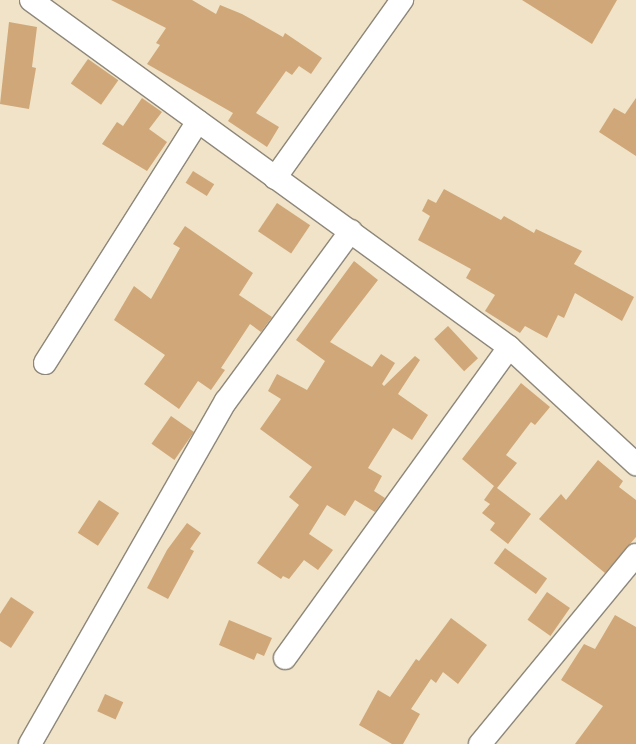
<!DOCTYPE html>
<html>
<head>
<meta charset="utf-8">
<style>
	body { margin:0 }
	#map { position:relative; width:636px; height:744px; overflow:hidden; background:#f0e3c8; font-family:Mali,sans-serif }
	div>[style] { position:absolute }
	.building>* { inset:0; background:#d0a778; transform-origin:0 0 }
	.roads { filter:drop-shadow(1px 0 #8e877a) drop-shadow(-1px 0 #8e877a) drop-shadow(0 1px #8e877a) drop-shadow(0 -1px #8e877a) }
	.minor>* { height:22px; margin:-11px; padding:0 11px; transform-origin:11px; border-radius:11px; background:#fff }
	span { translate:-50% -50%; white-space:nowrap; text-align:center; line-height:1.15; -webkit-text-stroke:3px #f7f3e8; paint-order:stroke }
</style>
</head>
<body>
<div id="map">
	<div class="building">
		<div style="clip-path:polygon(111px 0,192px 0,216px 14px,220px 5px,242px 14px,283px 37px,285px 33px,322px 58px,311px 74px,299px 66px,292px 75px,286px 71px,256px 113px,279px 127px,267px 147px,228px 121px,233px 113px,147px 64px,160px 45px,156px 43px,166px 28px)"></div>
		<div style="clip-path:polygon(522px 0,617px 0,592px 44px)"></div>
		<div style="clip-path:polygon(9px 22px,37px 27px,32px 67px,36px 68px,29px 109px,0 104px)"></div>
		<div style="left:88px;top:59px;width:37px;height:30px;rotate:35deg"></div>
		<div style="clip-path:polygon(142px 98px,162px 112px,149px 129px,167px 142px,147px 171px,102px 144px,117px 122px,123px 126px)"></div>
		<div style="clip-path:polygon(636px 98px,636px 156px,599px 132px,614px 108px,625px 114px)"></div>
		<div style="left:193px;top:171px;width:25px;height:14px;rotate:32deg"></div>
		<div style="clip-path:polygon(444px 189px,501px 220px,504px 216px,534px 233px,536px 229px,582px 251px,574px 264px,634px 297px,622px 321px,575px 293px,564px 318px,558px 315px,547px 338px,525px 326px,520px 333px,485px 311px,495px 295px,466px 278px,471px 269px,418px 240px,430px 216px,422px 211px,428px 199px,436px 203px)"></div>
		<div style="left:277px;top:203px;width:40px;height:34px;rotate:34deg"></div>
		<div style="clip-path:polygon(185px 226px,253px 273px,239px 295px,272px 317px,261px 332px,250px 324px,221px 368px,225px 370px,211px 390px,198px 381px,179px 409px,144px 384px,165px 355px,114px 320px,134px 286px,151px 299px,180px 248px,173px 244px)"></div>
		<div style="clip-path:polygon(354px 261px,378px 280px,330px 342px,372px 367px,381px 354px,395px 363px,382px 384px,384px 386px,415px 356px,420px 360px,398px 394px,428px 415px,412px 440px,393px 428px,371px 463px,368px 468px,382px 476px,374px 491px,385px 498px,375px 512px,355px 500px,345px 516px,327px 505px,309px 534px,333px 550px,318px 570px,304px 560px,289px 579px,283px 576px,281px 579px,257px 563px,299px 505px,289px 497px,312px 467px,260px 429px,281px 399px,268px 391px,277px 374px,307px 390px,325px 361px,296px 340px)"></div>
		<div style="left:448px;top:326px;width:44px;height:19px;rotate:47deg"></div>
		<div style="clip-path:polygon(521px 383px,550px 407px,535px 425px,531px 422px,506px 455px,517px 463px,497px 488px,531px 514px,508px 544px,490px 530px,495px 523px,482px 513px,490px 504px,484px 500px,494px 486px,462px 459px)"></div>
		<div style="left:171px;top:416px;width:28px;height:34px;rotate:35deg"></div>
		<div style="clip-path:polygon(598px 460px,623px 481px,619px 487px,636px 500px,636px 537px,605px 573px,539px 519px,561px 494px,566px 500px)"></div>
		<div style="left:99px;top:500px;width:24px;height:39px;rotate:33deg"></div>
		<div style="clip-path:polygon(187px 523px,201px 533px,190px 549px,194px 551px,168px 599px,147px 588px,167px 550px)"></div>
		<div style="left:505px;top:548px;width:52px;height:19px;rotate:36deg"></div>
		<div style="left:547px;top:592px;width:28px;height:34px;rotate:35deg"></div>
		<div style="clip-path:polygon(11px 597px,34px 612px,11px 648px,0 641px,0 614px)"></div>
		<div style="clip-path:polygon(615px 615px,636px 627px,636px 744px,575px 744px,603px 706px,561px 680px,584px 644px,595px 649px)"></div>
		<div style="clip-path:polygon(451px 618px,487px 645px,458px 684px,443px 672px,436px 683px,431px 679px,411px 709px,420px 714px,403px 744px,392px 744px,359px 725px,378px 690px,390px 697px,416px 659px,419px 661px)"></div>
		<div style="clip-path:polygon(229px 620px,272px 638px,264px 656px,257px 653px,254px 660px,219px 645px)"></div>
		<div style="left:105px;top:694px;width:20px;height:19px;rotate:24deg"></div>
	</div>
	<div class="roads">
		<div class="minor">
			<div style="left:31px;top:0;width:591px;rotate:35.98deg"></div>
			<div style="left:509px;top:347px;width:173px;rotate:42.7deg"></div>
			<div style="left:275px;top:178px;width:219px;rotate:-54.5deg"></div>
			<div style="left:45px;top:363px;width:286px;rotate:-57.7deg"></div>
			<div style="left:285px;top:658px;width:383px;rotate:-54.2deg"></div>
			<div style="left:30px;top:744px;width:395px;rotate:-60.3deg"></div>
			<div style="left:226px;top:401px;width:211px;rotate:-53.7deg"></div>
			<div style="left:480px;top:744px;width:245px;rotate:-50.5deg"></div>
		</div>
	</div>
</div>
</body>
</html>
